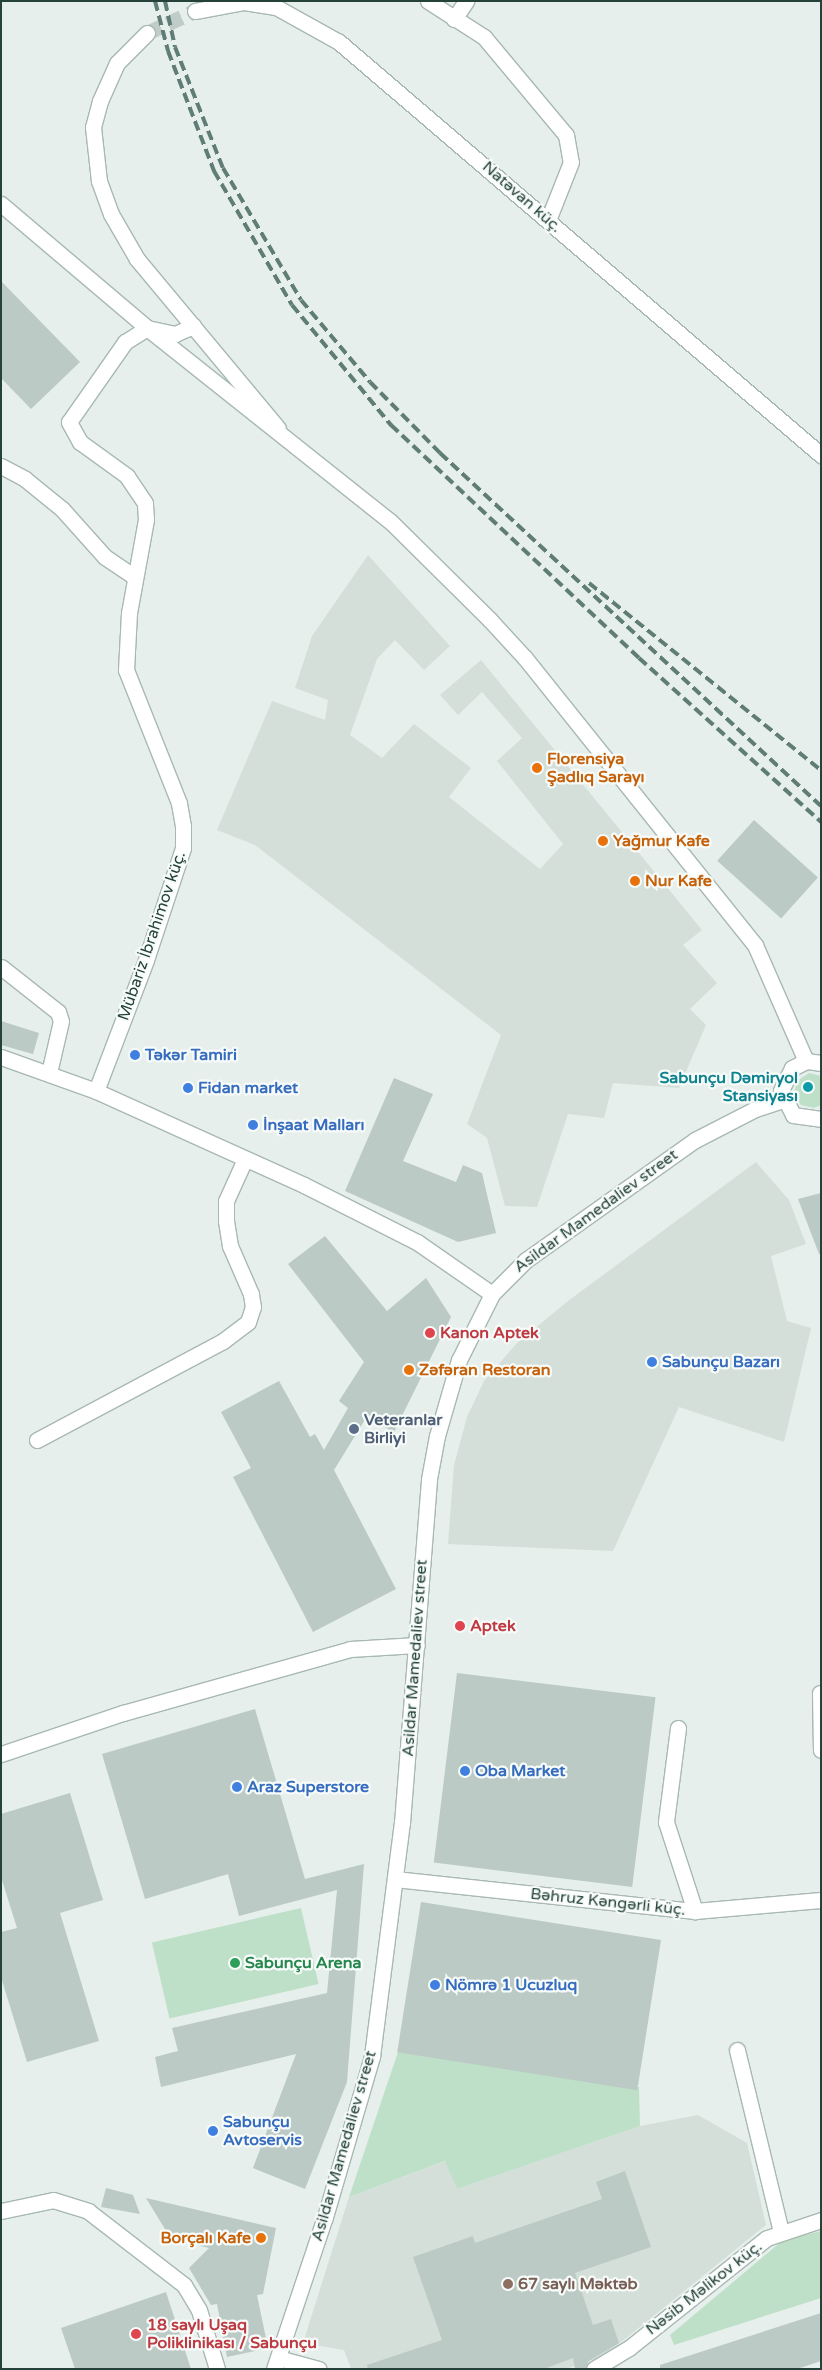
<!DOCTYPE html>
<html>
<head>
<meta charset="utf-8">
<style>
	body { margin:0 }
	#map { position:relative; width:822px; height:2370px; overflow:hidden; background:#e6efeb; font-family:"Varela Round",sans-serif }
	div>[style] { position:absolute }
	.built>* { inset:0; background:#d4dfda }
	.green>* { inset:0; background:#bfe0c8; transform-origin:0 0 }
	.building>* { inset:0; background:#bbcac4; transform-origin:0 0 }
	.minor-tunnel>* { height:15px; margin-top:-7.5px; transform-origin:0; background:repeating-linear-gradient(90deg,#bfccc8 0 15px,transparent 0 23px) }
	.roads { filter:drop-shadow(1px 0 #a8b8b2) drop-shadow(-1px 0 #a8b8b2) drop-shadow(0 1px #a8b8b2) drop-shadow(0 -1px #a8b8b2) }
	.minor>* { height:15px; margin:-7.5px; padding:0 7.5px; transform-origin:7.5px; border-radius:7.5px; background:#fff }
	.tertiary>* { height:15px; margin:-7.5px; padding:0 7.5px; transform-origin:7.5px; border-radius:7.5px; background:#fff }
	.rail>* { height:4px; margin-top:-2px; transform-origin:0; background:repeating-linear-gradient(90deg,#5f7d75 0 10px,transparent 0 15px) }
	.dots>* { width:14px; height:14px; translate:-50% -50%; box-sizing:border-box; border:2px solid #f7fbf9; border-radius:50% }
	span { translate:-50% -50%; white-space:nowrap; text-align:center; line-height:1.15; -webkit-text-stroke:4.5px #f7fbf9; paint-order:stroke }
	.street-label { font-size:16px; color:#24423a }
	.food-label { font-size:16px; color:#c56008; font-weight:700 }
	.left { translate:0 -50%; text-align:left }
	.right { translate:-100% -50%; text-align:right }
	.shop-label { font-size:16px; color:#366cbe; font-weight:700 }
	.culture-label { font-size:16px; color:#0d838f; font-weight:700 }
	.health-label { font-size:16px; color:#be3a42; font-weight:700 }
	.service-label { font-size:16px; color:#4e5e75; font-weight:700 }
	.leisure-label { font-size:16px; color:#27864d; font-weight:700 }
	.education-label { font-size:16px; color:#785e54; font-weight:700 }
	.frame { position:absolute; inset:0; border:2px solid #24423a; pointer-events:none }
</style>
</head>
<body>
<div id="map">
	<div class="built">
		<div style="clip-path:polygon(368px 555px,450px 646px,424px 670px,395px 640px,377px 659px,350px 735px,382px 758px,414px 724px,471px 768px,449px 797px,540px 869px,563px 844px,497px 761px,522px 738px,482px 692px,458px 715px,440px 695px,481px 660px,702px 930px,683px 945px,717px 983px,690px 1009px,706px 1025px,679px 1088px,613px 1083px,604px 1118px,568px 1114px,537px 1207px,505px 1206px,487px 1138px,467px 1124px,501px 1035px,255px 845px,217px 830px,272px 701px,325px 720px,328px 700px,295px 688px,312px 636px)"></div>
		<div style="clip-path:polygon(756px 1162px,789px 1200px,806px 1244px,771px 1256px,787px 1321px,811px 1328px,784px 1442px,679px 1407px,613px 1551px,448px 1544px,454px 1465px,467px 1417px,484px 1381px,517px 1343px,568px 1301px)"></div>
		<div style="clip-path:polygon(698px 2115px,747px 2143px,766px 2225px,604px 2356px,566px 2369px,351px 2369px,344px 2350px,303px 2343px,349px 2197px,446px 2161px,457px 2189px,640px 2126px)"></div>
	</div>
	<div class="green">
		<div style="clip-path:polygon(809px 1073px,821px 1076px,821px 1105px,814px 1108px,801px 1105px,794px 1094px,797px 1081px)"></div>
		<div style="left:301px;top:1908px;width:78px;height:153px;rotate:77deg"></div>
		<div style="clip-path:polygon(398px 2052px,639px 2087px,640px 2126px,457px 2189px,445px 2161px,349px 2197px)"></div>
		<div style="clip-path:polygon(821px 2231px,821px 2298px,674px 2345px,670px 2335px,782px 2241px)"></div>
	</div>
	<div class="building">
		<div style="clip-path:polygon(1px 281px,80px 362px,31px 409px,1px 378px)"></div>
		<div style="left:754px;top:820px;width:86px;height:55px;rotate:42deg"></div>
		<div style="clip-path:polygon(1px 1021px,39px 1033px,33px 1054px,1px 1045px)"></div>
		<div style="clip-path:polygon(394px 1078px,433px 1094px,403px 1161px,456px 1182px,463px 1165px,482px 1173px,496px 1233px,458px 1242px,345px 1191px)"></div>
		<div style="clip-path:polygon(821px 1193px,821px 1254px,819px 1254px,798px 1199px)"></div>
		<div style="clip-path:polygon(325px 1236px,387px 1311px,426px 1278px,451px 1317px,394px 1432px,366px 1418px,334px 1470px,396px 1589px,313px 1632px,233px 1477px,251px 1468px,221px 1412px,279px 1381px,310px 1437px,315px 1434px,324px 1450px,348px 1408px,339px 1401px,364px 1362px,288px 1264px)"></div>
		<div style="left:457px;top:1673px;width:200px;height:191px;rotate:7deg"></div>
		<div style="clip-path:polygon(255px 1709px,305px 1879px,364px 1864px,347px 2082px,305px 2189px,253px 2168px,296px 2054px,161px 2087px,155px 2057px,178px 2051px,172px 2028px,327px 1993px,337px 1890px,239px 1916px,228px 1874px,145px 1899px,102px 1754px)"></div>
		<div style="clip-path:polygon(70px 1793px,103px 1900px,60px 1913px,99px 2041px,27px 2062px,1px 1977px,1px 1932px,17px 1928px,1px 1877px,1px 1814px)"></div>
		<div style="left:421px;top:1902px;width:243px;height:152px;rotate:9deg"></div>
		<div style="clip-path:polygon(625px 2171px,651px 2247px,575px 2273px,593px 2325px,611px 2319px,619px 2343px,589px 2361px,585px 2369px,575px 2369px,573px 2358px,544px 2369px,368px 2369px,367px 2365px,442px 2340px,413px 2257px,473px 2236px,475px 2243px,602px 2199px,596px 2182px)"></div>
		<div style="clip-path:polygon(106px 2188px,133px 2195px,140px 2214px,101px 2207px)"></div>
		<div style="clip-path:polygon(146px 2198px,276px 2228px,263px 2294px,257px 2295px,268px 2348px,227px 2357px,217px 2304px,211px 2305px,189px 2268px,209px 2248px,171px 2239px)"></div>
		<div style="clip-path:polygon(166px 2292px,191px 2369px,75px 2369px,61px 2328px)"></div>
		<div style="clip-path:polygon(821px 2313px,821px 2361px,797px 2369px,660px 2369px,660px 2365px)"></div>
	</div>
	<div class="minor-tunnel">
		<div style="left:147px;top:33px;width:53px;rotate:-24.6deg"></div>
	</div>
	<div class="roads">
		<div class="minor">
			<div style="left:428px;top:1px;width:67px;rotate:32.7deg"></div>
			<div style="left:484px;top:37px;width:128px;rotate:50.1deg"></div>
			<div style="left:566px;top:135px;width:27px;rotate:80deg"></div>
			<div style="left:571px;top:162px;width:62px;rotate:111.6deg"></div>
			<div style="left:195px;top:11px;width:50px;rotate:-10.4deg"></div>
			<div style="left:244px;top:2px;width:32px;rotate:9deg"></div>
			<div style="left:276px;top:7px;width:72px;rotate:29.1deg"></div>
			<div style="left:339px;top:42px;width:635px;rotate:40.59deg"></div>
			<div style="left:454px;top:19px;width:22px;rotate:-56deg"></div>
			<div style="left:147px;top:33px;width:42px;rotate:135deg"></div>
			<div style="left:117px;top:63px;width:42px;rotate:114.1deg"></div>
			<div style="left:100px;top:101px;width:27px;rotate:105deg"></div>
			<div style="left:93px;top:127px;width:54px;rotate:83.7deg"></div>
			<div style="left:99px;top:181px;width:35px;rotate:70deg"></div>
			<div style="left:111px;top:214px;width:52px;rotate:60deg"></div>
			<div style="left:137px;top:259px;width:220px;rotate:50.2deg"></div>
			<div style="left:1px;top:466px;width:27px;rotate:28deg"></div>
			<div style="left:25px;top:479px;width:48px;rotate:39deg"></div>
			<div style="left:62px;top:509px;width:64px;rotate:48.1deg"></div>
			<div style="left:105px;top:557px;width:36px;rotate:34deg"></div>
			<div style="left:1px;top:967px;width:73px;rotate:38.3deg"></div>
			<div style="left:58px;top:1012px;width:9px;rotate:72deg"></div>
			<div style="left:61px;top:1021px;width:53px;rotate:103deg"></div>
			<div style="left:96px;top:1091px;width:140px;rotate:-69.1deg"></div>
			<div style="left:146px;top:960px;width:118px;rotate:-71.7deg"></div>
			<div style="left:183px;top:848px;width:22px;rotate:-90deg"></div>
			<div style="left:183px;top:826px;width:23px;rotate:-100deg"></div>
			<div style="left:179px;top:803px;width:143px;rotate:-111.7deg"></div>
			<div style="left:126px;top:670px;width:57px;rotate:-87deg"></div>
			<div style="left:129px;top:613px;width:96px;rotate:-79.7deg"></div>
			<div style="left:146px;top:519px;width:16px;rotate:-94deg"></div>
			<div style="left:145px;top:503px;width:32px;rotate:-124deg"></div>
			<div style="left:127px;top:476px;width:58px;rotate:-144.1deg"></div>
			<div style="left:80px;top:442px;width:23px;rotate:-119deg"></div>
			<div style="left:69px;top:422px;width:98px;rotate:-55deg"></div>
			<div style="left:125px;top:342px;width:26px;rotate:-32deg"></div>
			<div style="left:147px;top:328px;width:29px;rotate:12deg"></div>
			<div style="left:175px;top:334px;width:20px;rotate:-24deg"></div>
			<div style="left:37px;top:1440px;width:211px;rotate:-28deg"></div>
			<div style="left:223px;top:1341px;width:31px;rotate:-37deg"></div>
			<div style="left:248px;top:1322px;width:16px;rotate:-72deg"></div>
			<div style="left:253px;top:1307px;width:13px;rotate:-99deg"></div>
			<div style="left:251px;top:1294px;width:52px;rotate:-113.6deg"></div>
			<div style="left:230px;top:1246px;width:25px;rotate:-99deg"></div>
			<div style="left:226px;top:1221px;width:20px;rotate:-90deg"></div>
			<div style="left:226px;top:1201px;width:46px;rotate:-65.7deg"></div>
			<div style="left:820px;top:1693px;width:57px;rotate:89deg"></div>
			<div style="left:678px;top:1728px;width:95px;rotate:97.3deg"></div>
			<div style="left:666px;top:1822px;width:94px;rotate:72deg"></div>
			<div style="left:1px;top:1754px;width:129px;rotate:-18.6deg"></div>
			<div style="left:123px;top:1713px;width:236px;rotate:-15.7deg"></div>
			<div style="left:350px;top:1649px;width:67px;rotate:-3.4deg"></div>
			<div style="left:395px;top:1879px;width:302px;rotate:6.1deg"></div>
			<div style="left:695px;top:1911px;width:126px;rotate:-5deg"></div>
			<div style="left:737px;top:2050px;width:187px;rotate:76.4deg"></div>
			<div style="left:1px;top:2211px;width:53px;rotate:-11.9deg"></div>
			<div style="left:53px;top:2200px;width:37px;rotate:17deg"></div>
			<div style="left:88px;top:2211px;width:121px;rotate:37.6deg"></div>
			<div style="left:184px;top:2285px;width:29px;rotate:59deg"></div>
			<div style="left:199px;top:2310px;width:62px;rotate:73deg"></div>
			<div style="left:278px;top:2358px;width:42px;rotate:15deg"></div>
			<div style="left:594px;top:2369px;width:41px;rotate:-31deg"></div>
			<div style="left:629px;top:2348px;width:176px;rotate:-38.6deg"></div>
			<div style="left:767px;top:2238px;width:57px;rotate:-18.4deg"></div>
		</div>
		<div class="tertiary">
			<div style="left:1px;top:204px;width:192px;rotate:40.3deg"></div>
			<div style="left:147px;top:328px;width:310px;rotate:38.5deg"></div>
			<div style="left:390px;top:521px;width:141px;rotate:44.7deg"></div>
			<div style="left:490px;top:620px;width:52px;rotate:47.4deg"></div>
			<div style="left:525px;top:658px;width:368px;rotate:51.3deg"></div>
			<div style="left:755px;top:945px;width:127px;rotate:66.3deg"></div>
			<div style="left:1px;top:1057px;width:101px;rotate:19.7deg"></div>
			<div style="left:96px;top:1091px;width:228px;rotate:24.3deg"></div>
			<div style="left:304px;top:1185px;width:127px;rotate:26.8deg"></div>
			<div style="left:417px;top:1242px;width:91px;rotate:34.7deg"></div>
			<div style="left:821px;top:1063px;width:15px;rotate:-172deg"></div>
			<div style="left:806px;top:1061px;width:16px;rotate:153deg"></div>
			<div style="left:792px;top:1068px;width:25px;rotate:116deg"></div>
			<div style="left:781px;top:1091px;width:27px;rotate:63deg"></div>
			<div style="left:793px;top:1115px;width:28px;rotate:8deg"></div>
			<div style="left:274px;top:2369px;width:160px;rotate:-71.5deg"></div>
			<div style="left:325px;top:2217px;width:168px;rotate:-73.7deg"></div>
			<div style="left:372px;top:2056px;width:235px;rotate:-82.7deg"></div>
			<div style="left:402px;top:1823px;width:345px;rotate:-85.5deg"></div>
			<div style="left:429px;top:1479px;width:44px;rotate:-79.5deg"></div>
			<div style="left:437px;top:1436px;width:79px;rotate:-73.9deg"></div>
			<div style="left:459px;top:1360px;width:74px;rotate:-63.4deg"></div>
			<div style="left:492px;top:1294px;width:48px;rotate:-45deg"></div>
			<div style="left:526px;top:1260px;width:207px;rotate:-35.4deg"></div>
			<div style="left:695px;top:1140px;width:68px;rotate:-27.3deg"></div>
			<div style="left:755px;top:1109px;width:28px;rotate:-18deg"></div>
		</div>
	</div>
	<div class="rail">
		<div style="left:155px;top:1px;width:52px;rotate:75.4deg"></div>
		<div style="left:168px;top:51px;width:129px;rotate:69deg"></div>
		<div style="left:214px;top:171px;width:155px;rotate:59.8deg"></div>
		<div style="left:292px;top:305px;width:156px;rotate:50.5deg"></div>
		<div style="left:391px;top:425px;width:340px;rotate:43.2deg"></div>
		<div style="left:639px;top:658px;width:245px;rotate:42deg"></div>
		<div style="left:165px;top:1px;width:47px;rotate:77.7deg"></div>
		<div style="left:175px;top:47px;width:130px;rotate:68.4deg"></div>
		<div style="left:223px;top:168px;width:153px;rotate:59.4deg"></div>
		<div style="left:301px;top:300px;width:107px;rotate:49.9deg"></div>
		<div style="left:370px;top:382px;width:100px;rotate:45.4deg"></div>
		<div style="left:440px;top:453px;width:519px;rotate:42.82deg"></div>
		<div style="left:589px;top:583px;width:298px;rotate:38.9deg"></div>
	</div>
	<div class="dots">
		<div style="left:537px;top:768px;background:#e8710a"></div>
		<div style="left:603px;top:841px;background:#e8710a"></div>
		<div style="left:635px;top:881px;background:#e8710a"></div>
		<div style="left:135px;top:1055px;background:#3f7fe0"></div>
		<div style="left:808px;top:1087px;background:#0f9aa8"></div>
		<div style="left:188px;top:1088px;background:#3f7fe0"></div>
		<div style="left:253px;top:1125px;background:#3f7fe0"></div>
		<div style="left:430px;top:1333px;background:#e0444e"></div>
		<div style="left:652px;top:1362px;background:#3f7fe0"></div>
		<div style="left:409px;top:1370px;background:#e8710a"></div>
		<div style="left:354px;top:1429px;background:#5c6f8a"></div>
		<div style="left:460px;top:1626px;background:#e0444e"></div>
		<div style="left:465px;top:1771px;background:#3f7fe0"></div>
		<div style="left:237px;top:1787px;background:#3f7fe0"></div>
		<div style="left:235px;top:1963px;background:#2e9e5b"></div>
		<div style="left:435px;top:1985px;background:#3f7fe0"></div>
		<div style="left:213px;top:2131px;background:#3f7fe0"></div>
		<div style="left:261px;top:2238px;background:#e8710a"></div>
		<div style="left:508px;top:2284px;background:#8d6e63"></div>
		<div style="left:136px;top:2334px;background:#e0444e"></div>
	</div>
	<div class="street-label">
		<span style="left:522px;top:197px;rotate:41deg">Natəvan küç.</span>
		<span style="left:152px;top:936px;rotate:-71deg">Mübariz İbrahimov küç.</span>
		<span style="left:596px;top:1211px;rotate:-36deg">Asildar Mamedaliev street</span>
		<span style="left:415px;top:1658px;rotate:-86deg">Asildar Mamedaliev street</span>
		<span style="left:608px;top:1902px;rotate:6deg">Bəhruz Kəngərli küç.</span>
		<span style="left:344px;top:2146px;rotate:-74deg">Asildar Mamedaliev street</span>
		<span style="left:704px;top:2288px;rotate:-38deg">Nəsib Məlikov küç.</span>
	</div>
	<div class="food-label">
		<span class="left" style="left:547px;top:768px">Florensiya<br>Şadlıq Sarayı</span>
		<span class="left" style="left:613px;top:841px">Yağmur Kafe</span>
		<span class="left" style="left:645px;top:881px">Nur Kafe</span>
		<span class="left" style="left:419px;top:1370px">Zəfəran Restoran</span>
		<span class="right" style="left:251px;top:2238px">Borçalı Kafe</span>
	</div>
	<div class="shop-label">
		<span class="left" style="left:145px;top:1055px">Təkər Tamiri</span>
		<span class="left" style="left:198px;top:1088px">Fidan market</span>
		<span class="left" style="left:263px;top:1125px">İnşaat Malları</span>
		<span class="left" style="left:662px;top:1362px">Sabunçu Bazarı</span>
		<span class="left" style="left:475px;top:1771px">Oba Market</span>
		<span class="left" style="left:247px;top:1787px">Araz Superstore</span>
		<span class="left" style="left:445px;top:1985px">Nömrə 1 Ucuzluq</span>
		<span class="left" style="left:223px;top:2131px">Sabunçu<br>Avtoservis</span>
	</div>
	<div class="culture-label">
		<span class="right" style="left:798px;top:1087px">Sabunçu Dəmiryol<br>Stansiyası</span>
	</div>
	<div class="health-label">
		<span class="left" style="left:440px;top:1333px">Kanon Aptek</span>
		<span class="left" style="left:470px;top:1626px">Aptek</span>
		<span class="left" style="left:147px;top:2334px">18 saylı Uşaq<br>Poliklinikası / Sabunçu</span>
	</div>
	<div class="service-label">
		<span class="left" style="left:364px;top:1429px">Veteranlar<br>Birliyi</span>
	</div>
	<div class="leisure-label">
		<span class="left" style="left:245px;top:1963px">Sabunçu Arena</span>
	</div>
	<div class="education-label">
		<span class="left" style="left:518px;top:2284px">67 saylı Məktəb</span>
	</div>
	<div class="frame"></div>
</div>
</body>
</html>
